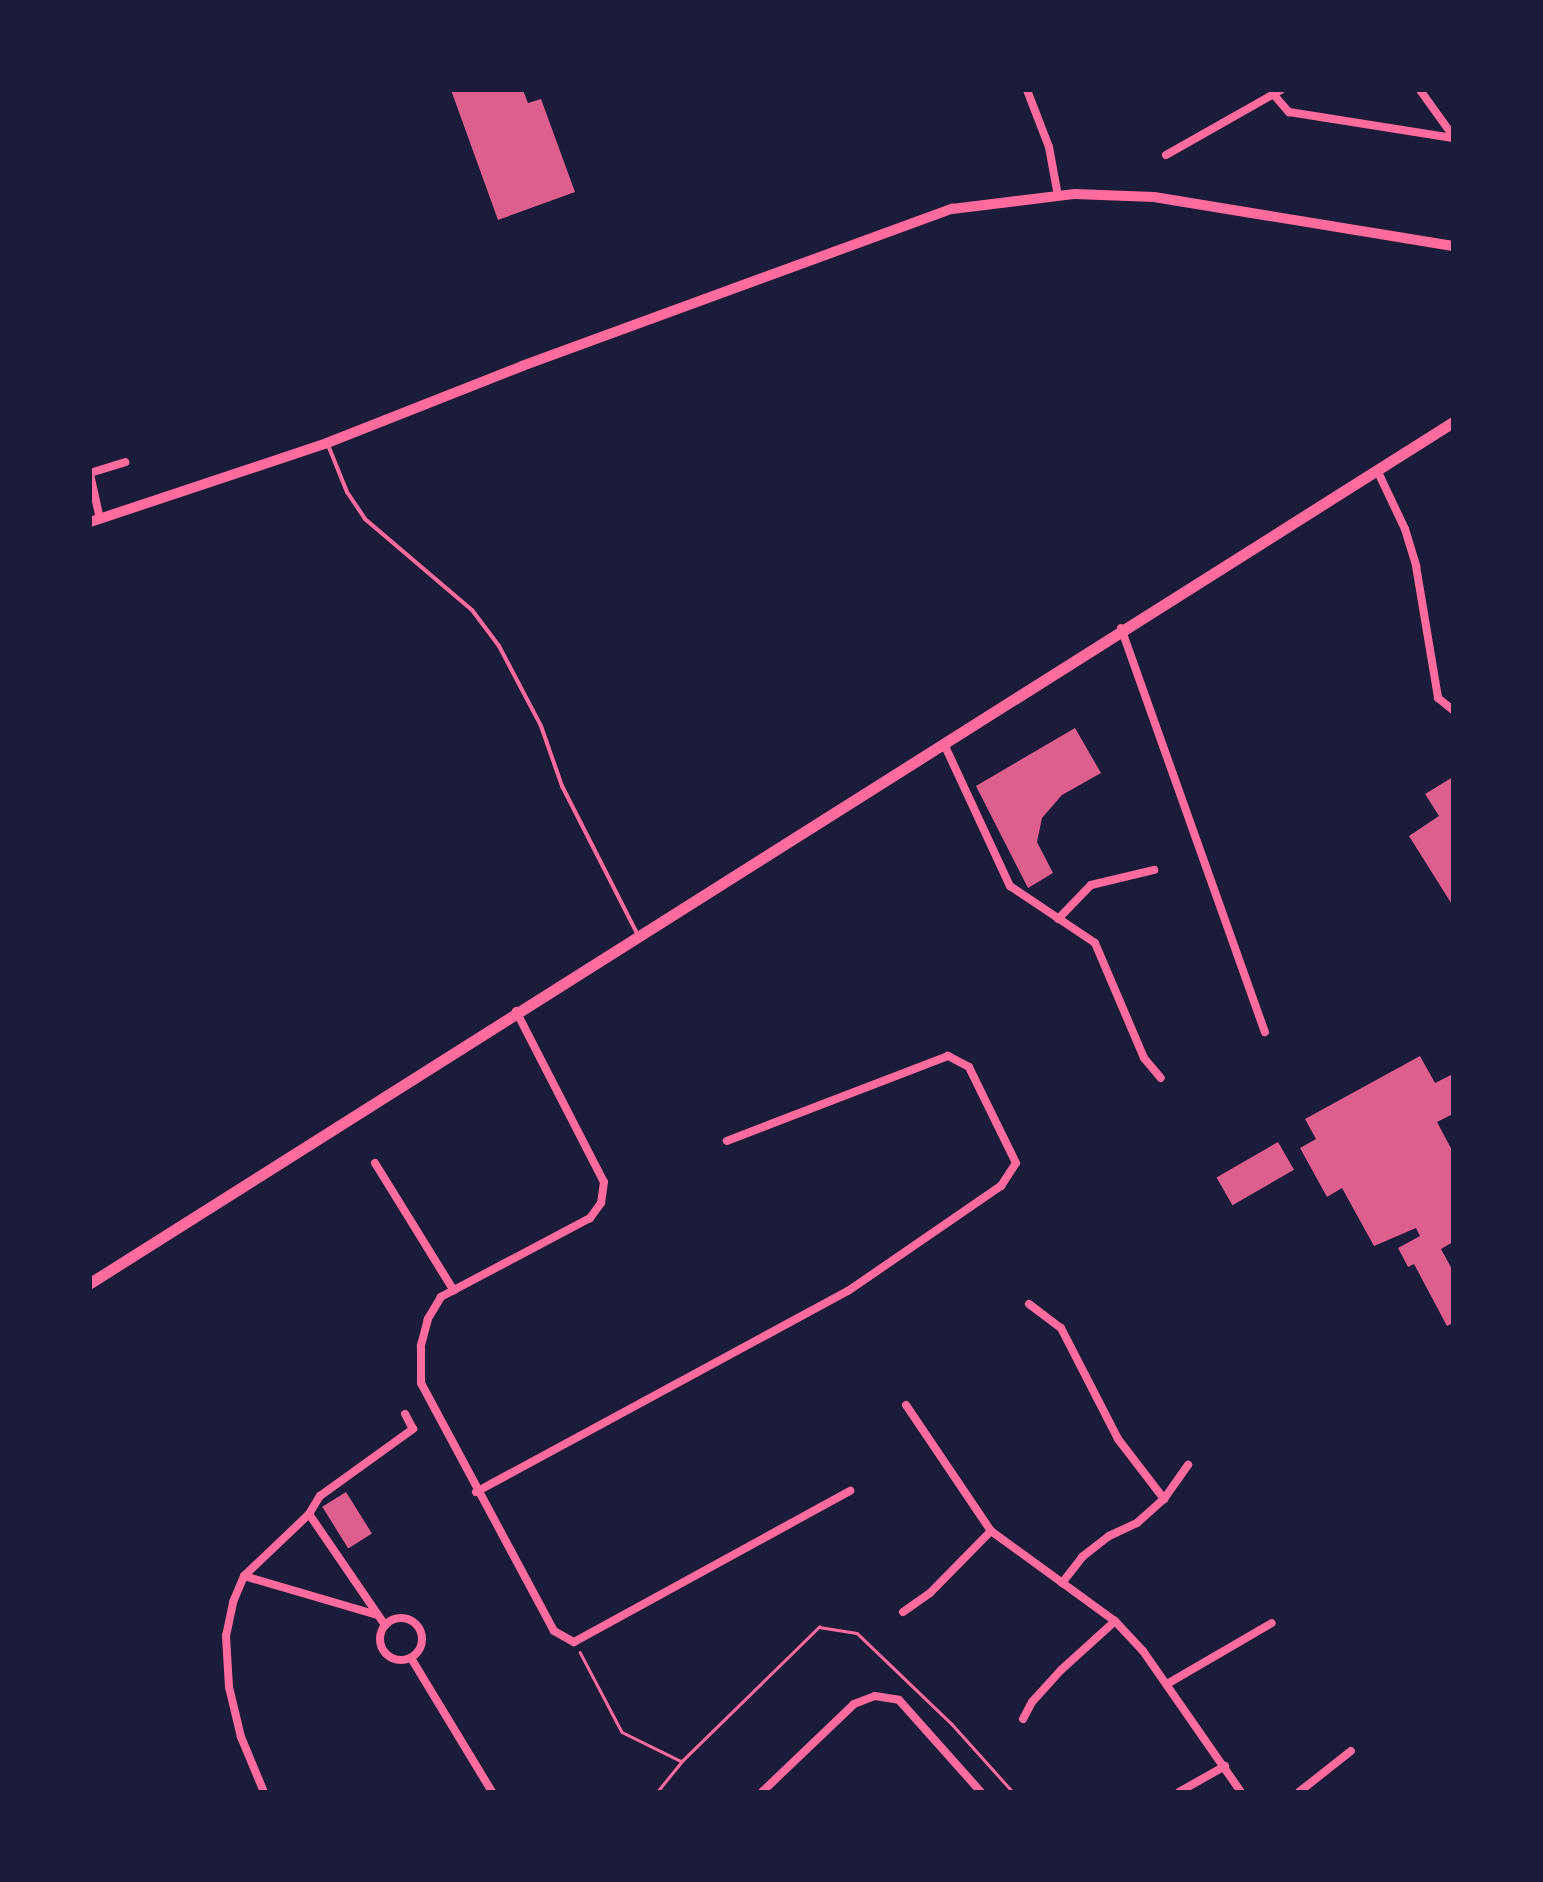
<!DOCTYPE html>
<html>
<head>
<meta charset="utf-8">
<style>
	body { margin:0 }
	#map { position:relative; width:1543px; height:1882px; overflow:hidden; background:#1b1b3a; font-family:Roboto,sans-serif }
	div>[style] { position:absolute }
	.building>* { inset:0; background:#dd5f8e; transform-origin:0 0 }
	.path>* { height:2.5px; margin:-1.25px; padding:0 1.25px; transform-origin:1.25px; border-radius:1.25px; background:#ff6b9d }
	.service>* { height:4px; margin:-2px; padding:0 2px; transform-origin:2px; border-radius:2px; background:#ff6b9d }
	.minor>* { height:8px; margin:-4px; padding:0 4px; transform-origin:4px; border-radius:4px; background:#ff6b9d }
	.minor>.ring { margin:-4px; padding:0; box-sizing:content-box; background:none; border:8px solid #ff6b9d; border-radius:50% }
	.tertiary>* { height:10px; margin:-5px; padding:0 5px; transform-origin:5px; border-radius:5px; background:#ff6b9d }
	.secondary>* { height:11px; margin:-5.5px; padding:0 5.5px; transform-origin:5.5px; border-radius:5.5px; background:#ff6b9d }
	span { translate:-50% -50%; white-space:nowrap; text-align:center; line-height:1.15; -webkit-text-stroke:10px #1b1b3a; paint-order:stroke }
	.frame { position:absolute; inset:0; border:92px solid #1b1b3a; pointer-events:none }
</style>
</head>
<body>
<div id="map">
	<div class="building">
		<div style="clip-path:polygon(451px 90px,523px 90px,528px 103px,541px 99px,575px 192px,498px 220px)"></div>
		<div style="clip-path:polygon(1075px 728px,1101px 773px,1062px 795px,1042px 818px,1037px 842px,1053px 873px,1028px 888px,976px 786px)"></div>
		<div style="clip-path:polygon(1453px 777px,1453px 906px,1409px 836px,1439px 816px,1425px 794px)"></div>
		<div style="clip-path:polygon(1420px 1056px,1435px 1083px,1453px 1074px,1453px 1114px,1437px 1122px,1453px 1152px,1453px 1242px,1441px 1249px,1453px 1271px,1453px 1323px,1447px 1326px,1414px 1264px,1408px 1267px,1398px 1248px,1420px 1236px,1416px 1228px,1374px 1246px,1342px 1188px,1327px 1197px,1300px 1148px,1316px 1139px,1305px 1119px)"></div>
		<div style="left:1278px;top:1142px;width:32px;height:71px;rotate:60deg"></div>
		<div style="left:346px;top:1492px;width:49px;height:28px;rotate:58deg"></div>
	</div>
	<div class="path">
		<div style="left:580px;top:1652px;width:90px;rotate:62.3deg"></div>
		<div style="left:622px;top:1732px;width:66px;rotate:26.2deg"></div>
		<div style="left:657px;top:1792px;width:40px;rotate:-51deg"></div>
		<div style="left:682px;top:1761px;width:192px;rotate:-44.4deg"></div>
		<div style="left:819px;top:1627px;width:38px;rotate:9deg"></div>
		<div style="left:857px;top:1633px;width:132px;rotate:43.8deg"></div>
		<div style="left:952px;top:1724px;width:91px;rotate:48.1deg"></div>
	</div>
	<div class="service">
		<div style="left:328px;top:445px;width:51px;rotate:68deg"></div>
		<div style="left:347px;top:492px;width:32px;rotate:56deg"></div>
		<div style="left:365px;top:519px;width:140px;rotate:40.4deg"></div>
		<div style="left:472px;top:610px;width:45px;rotate:53.1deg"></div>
		<div style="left:499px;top:646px;width:90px;rotate:62.3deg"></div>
		<div style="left:541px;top:726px;width:64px;rotate:70.7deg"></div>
		<div style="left:562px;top:786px;width:167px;rotate:63deg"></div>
	</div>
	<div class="minor">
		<div style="left:1027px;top:90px;width:61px;rotate:68.9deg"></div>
		<div style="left:1049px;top:147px;width:50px;rotate:79.6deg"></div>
		<div style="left:1420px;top:90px;width:57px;rotate:54.3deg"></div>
		<div style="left:1274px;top:95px;width:23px;rotate:49deg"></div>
		<div style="left:1289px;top:112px;width:166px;rotate:9deg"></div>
		<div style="left:1166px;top:155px;width:132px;rotate:-29.5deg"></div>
		<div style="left:1377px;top:470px;width:65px;rotate:64.6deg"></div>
		<div style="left:1405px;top:529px;width:39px;rotate:73deg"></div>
		<div style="left:1416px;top:566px;width:134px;rotate:80.5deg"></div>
		<div style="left:1438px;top:698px;width:19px;rotate:39deg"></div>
		<div style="left:90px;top:473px;width:37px;rotate:-17deg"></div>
		<div style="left:90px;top:474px;width:46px;rotate:77.5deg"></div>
		<div style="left:1121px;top:628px;width:429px;rotate:70.4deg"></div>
		<div style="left:944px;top:744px;width:157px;rotate:65.1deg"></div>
		<div style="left:1010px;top:886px;width:102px;rotate:33.8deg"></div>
		<div style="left:1095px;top:943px;width:125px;rotate:66.9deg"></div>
		<div style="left:1144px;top:1058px;width:26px;rotate:50deg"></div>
		<div style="left:1058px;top:919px;width:47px;rotate:-45.9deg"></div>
		<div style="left:1091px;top:885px;width:65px;rotate:-13.4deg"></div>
		<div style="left:516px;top:1011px;width:192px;rotate:62.8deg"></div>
		<div style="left:604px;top:1182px;width:21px;rotate:98deg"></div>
		<div style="left:601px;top:1203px;width:19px;rotate:126deg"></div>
		<div style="left:590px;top:1218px;width:169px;rotate:152.1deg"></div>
		<div style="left:441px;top:1297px;width:26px;rotate:121deg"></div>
		<div style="left:428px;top:1319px;width:28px;rotate:105deg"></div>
		<div style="left:421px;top:1346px;width:37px;rotate:90deg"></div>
		<div style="left:421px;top:1383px;width:281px;rotate:61.8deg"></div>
		<div style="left:554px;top:1631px;width:23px;rotate:29deg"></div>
		<div style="left:574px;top:1642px;width:315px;rotate:-28.7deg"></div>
		<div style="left:375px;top:1163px;width:150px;rotate:58.3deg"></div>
		<div style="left:1029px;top:1304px;width:40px;rotate:37deg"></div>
		<div style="left:1061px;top:1328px;width:125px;rotate:62.8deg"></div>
		<div style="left:1118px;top:1439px;width:76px;rotate:52.5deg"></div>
		<div style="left:906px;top:1405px;width:152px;rotate:56deg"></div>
		<div style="left:991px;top:1531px;width:153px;rotate:36deg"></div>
		<div style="left:1115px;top:1621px;width:41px;rotate:47deg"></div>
		<div style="left:1143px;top:1651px;width:172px;rotate:55.2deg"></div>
		<div style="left:476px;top:1492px;width:423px;rotate:-28.4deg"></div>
		<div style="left:848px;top:1291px;width:186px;rotate:-34.5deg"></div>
		<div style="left:1001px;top:1186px;width:27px;rotate:-57deg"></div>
		<div style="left:1016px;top:1163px;width:107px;rotate:-116.1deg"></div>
		<div style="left:969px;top:1067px;width:24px;rotate:-152deg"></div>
		<div style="left:948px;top:1056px;width:237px;rotate:159deg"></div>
		<div style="left:309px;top:1514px;width:21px;rotate:-59deg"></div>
		<div style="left:320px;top:1496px;width:115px;rotate:-35.8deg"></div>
		<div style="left:413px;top:1429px;width:17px;rotate:-118deg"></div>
		<div style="left:244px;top:1576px;width:139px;rotate:16.3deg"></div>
		<div style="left:1062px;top:1583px;width:33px;rotate:-52deg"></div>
		<div style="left:1082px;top:1557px;width:34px;rotate:-38deg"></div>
		<div style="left:1109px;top:1536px;width:31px;rotate:-25deg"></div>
		<div style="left:1137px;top:1523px;width:36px;rotate:-42deg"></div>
		<div style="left:1164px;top:1499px;width:42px;rotate:-54.8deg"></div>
		<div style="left:903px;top:1612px;width:33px;rotate:-35deg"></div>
		<div style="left:930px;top:1593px;width:87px;rotate:-45.5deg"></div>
		<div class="ring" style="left:380px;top:1618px;width:34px;height:34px"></div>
		<div style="left:411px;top:1658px;width:157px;rotate:58.8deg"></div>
		<div style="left:1167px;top:1684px;width:121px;rotate:-30.2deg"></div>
		<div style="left:1023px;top:1719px;width:19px;rotate:-62deg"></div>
		<div style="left:1032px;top:1702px;width:43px;rotate:-47.8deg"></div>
		<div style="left:1061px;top:1670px;width:73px;rotate:-42.2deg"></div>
		<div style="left:264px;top:1792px;width:60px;rotate:-112.7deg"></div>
		<div style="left:241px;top:1737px;width:51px;rotate:-103.5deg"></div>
		<div style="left:229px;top:1687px;width:51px;rotate:-93.4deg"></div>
		<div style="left:226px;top:1636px;width:35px;rotate:-78deg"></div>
		<div style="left:233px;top:1602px;width:28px;rotate:-67deg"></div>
		<div style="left:244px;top:1576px;width:90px;rotate:-43.6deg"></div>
		<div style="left:309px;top:1514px;width:135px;rotate:55.6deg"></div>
		<div style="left:762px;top:1792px;width:127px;rotate:-43.7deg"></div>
		<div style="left:854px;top:1704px;width:22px;rotate:-21deg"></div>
		<div style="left:875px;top:1696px;width:24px;rotate:9deg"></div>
		<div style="left:899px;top:1700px;width:123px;rotate:48.3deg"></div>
		<div style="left:1179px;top:1792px;width:53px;rotate:-29.5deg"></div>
		<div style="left:1299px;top:1792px;width:66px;rotate:-38.3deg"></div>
	</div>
	<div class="tertiary">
		<div style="left:90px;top:522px;width:250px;rotate:-18.4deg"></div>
		<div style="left:327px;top:443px;width:210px;rotate:-21.5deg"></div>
		<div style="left:522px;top:366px;width:458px;rotate:-20.1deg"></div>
		<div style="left:952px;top:209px;width:124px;rotate:-7deg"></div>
		<div style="left:1075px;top:194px;width:79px;rotate:2.2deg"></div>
		<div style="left:1154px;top:197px;width:303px;rotate:9.3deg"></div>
	</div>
	<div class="secondary">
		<div style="left:90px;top:1283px;width:1612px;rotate:-32.28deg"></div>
	</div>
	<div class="frame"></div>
</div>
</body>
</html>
